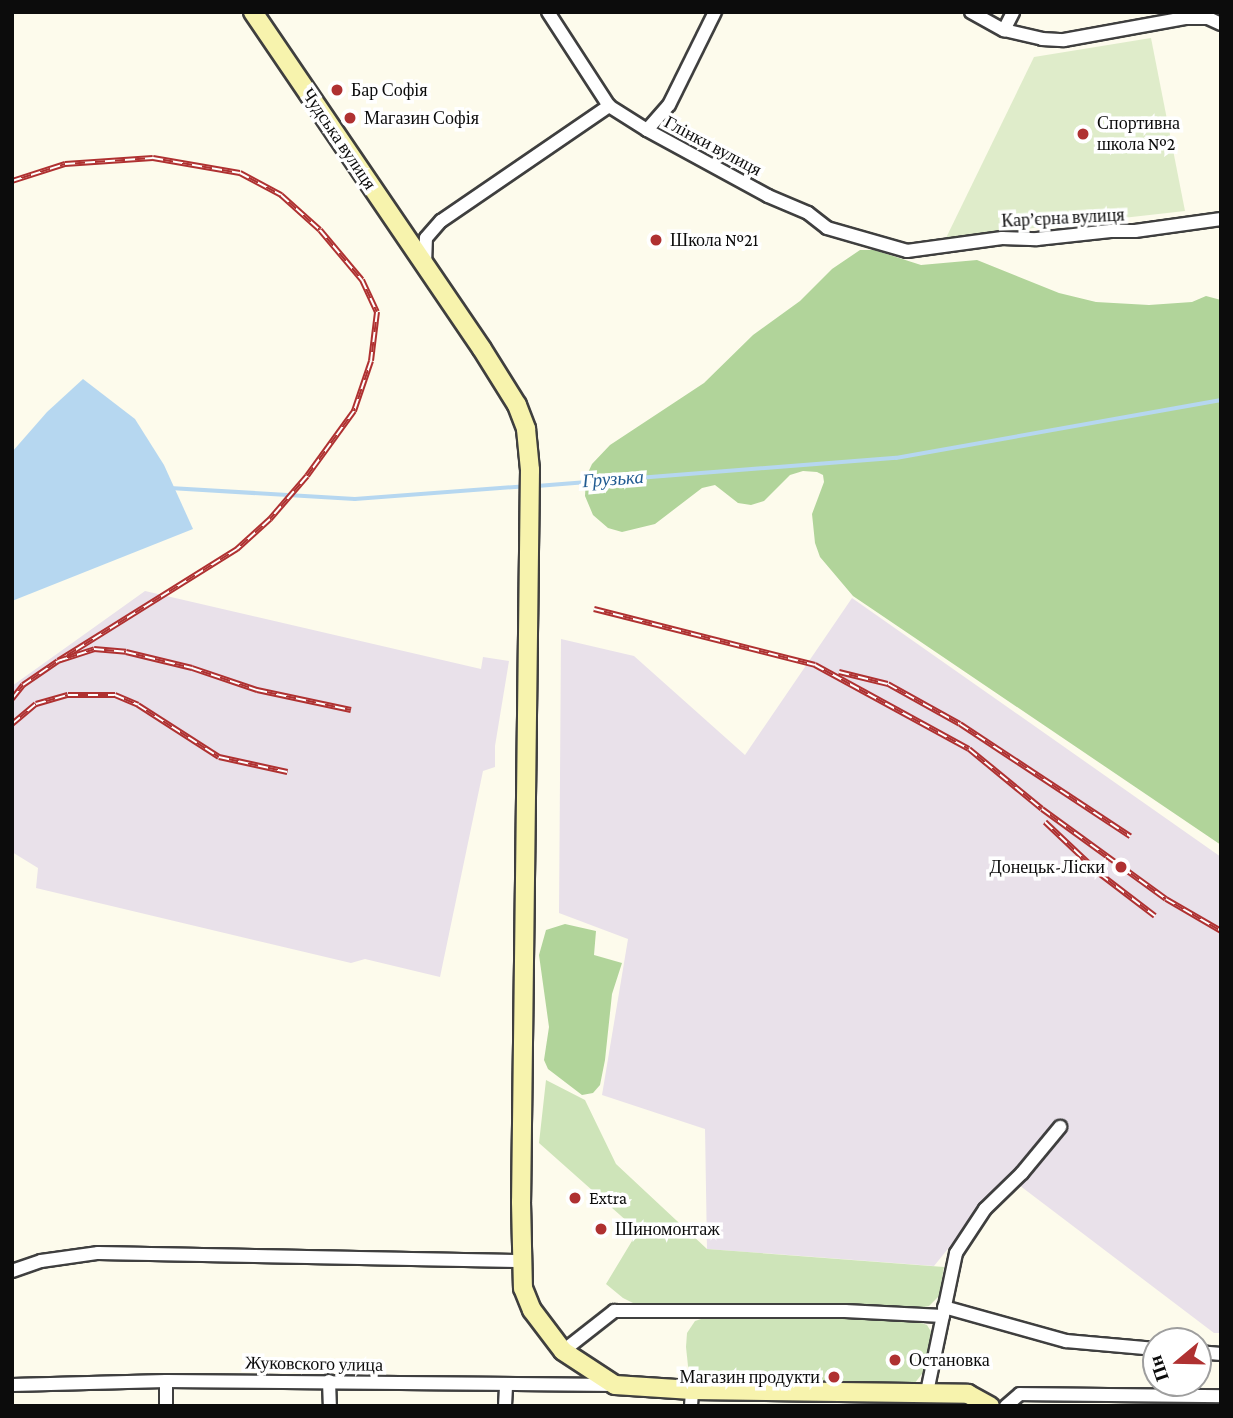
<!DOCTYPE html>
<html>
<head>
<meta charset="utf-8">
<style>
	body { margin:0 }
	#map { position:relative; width:1233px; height:1418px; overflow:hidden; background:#fdfbec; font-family:"Crimson Pro",serif }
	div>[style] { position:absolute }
	.industrial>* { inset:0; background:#e9e1ea }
	.green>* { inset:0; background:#cee4b9 }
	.forest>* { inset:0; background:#b1d49a }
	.pitch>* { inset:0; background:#dfecca }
	.water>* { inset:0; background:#b6d7f0 }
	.stream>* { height:3.5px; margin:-1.75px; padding:0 1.75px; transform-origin:1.75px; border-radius:1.75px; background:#b6d7f0 }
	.roads { filter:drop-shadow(2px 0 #3f3f3f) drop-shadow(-2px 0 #3f3f3f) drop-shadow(0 2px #3f3f3f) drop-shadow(0 -2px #3f3f3f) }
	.street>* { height:12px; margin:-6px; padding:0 6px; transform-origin:6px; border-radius:6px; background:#fff }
	.secondary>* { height:18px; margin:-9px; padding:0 9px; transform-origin:9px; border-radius:9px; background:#f7f3ad }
	.rail>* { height:6px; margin-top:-3px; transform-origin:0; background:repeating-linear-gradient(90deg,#fff 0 10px,#af3131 0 20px); box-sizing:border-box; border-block:2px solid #af3131 }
	.dots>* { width:19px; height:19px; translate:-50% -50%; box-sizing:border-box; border:4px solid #fff; border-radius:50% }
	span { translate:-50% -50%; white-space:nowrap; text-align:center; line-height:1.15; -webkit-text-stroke:7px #fff; paint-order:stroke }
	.poi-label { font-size:18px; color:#0c0c0c }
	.left { translate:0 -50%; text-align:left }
	.right { translate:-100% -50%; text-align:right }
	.street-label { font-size:18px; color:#0c0c0c }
	.water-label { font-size:19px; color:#215b92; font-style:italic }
	.frame { position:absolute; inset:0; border:14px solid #0c0c0c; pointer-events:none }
	.north { position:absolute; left:1142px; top:1327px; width:70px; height:70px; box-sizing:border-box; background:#fff; border:2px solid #9e9e9e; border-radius:50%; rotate:251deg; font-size:19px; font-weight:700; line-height:28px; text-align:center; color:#0c0c0c }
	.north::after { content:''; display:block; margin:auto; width:24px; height:32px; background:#af3131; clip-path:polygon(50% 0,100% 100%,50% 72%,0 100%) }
</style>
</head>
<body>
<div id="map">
	<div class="industrial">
		<div style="clip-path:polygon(145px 591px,481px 669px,483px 657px,509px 661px,495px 746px,495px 767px,483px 771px,440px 977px,365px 959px,351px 963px,36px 888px,38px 868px,12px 852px,12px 686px)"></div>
		<div style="clip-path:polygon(852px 598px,1221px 857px,1221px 1333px,1214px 1333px,1007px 1176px,934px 1266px,707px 1249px,705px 1129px,602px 1095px,628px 939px,559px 913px,561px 639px,634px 656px,745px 755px)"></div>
	</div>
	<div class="green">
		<div style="clip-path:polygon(546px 1080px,585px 1100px,616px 1164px,707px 1249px,944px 1267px,939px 1296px,929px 1306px,916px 1309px,635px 1304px,623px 1298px,606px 1284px,638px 1231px,539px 1143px)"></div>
		<div style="clip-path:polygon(704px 1318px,910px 1319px,927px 1325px,933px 1335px,925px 1370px,914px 1384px,706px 1382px,695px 1376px,688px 1366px,686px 1347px,687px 1333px,695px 1321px)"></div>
	</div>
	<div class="forest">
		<div style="clip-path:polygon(860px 250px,874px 250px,921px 265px,977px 260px,1059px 293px,1096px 302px,1149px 305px,1192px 302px,1206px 296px,1221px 300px,1221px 845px,853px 596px,820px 557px,815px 543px,812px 514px,824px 482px,823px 475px,817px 472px,803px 471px,790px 475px,764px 501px,751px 505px,738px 503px,715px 485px,702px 488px,655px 524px,622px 532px,608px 528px,593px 515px,585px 496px,586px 477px,592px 464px,610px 445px,704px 383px,753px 335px,800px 301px,832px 269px)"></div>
		<div style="clip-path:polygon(565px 924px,596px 931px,594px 955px,622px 963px,612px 994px,605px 1060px,600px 1085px,593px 1093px,582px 1095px,548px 1069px,544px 1060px,549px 1027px,539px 955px,546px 930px)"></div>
	</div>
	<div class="pitch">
		<div style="clip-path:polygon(1151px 38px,1185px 211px,946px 238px,1034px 57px)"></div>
	</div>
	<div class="water">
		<div style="clip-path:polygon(83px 379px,135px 419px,164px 465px,193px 529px,12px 601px,12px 452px,47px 412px)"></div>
	</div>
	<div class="stream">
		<div style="left:537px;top:486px;width:360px;rotate:-4.5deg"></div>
		<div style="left:896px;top:458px;width:330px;rotate:-10.1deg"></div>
		<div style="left:170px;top:488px;width:185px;rotate:3.4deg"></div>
		<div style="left:355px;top:499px;width:171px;rotate:-4.3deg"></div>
	</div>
	<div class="roads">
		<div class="street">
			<div style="left:548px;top:12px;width:112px;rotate:57deg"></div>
			<div style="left:609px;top:106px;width:45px;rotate:32.3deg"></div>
			<div style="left:647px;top:130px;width:138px;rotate:28.6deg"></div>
			<div style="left:768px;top:196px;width:43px;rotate:23deg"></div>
			<div style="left:808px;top:213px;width:24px;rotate:38deg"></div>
			<div style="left:827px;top:228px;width:83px;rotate:16deg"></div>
			<div style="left:907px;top:251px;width:96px;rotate:-7.8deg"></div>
			<div style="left:1002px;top:238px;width:35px;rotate:2deg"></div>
			<div style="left:1037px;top:239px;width:74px;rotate:-6.2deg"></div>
			<div style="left:1111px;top:231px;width:24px"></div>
			<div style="left:1135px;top:231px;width:87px;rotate:-7.9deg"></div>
			<div style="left:971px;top:12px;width:38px;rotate:29deg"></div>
			<div style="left:1004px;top:30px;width:39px;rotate:13deg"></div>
			<div style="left:1042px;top:39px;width:22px;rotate:3deg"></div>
			<div style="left:1064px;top:40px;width:123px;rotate:-10.3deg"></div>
			<div style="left:1185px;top:18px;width:23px"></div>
			<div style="left:1208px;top:18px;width:14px;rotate:25deg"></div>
			<div style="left:1004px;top:30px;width:20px;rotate:-63deg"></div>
			<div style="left:647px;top:130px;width:33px;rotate:-49deg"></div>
			<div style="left:669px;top:105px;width:104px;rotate:-63.7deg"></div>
			<div style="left:425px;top:265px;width:27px;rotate:-88deg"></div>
			<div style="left:426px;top:238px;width:23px;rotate:-49deg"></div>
			<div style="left:441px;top:221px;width:204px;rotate:-34.4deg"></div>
			<div style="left:12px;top:1271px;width:31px;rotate:-19deg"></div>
			<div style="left:41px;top:1261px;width:58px;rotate:-8deg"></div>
			<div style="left:98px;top:1253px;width:424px;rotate:1.1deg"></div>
			<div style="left:944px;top:1307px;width:127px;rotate:15.6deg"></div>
			<div style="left:1066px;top:1341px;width:90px;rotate:5.1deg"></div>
			<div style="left:563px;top:1351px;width:65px;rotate:-38.1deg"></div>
			<div style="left:614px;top:1311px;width:231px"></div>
			<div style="left:845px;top:1311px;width:98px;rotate:2.9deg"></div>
			<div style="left:1198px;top:1352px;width:23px;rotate:5deg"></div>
			<div style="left:329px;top:1381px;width:25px;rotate:88deg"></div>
			<div style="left:12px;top:1385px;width:154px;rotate:-1.5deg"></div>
			<div style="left:166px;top:1381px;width:449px;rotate:0.5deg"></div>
			<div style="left:927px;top:1392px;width:142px;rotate:-78.2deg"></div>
			<div style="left:956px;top:1253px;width:53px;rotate:-56.6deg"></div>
			<div style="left:985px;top:1209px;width:52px;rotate:-44.2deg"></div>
			<div style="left:1022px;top:1173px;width:60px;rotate:-50.4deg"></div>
			<div style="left:166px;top:1406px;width:25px;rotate:-90deg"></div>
			<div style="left:505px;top:1406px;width:20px;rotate:-87deg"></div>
			<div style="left:691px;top:1406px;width:16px;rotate:-86deg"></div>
			<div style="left:1006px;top:1406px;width:18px;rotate:-41deg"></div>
			<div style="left:1020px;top:1394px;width:201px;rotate:0.6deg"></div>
		</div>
		<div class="secondary">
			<div style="left:253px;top:12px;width:407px;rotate:55.8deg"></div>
			<div style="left:482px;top:349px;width:66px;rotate:58deg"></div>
			<div style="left:517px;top:405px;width:26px;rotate:69deg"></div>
			<div style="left:526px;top:429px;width:41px;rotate:84.4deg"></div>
			<div style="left:530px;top:470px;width:732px;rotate:90.7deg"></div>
			<div style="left:521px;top:1202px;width:86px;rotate:88.7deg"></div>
			<div style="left:523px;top:1288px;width:24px;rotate:68deg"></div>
			<div style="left:532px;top:1310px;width:51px;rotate:52.9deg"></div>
			<div style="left:563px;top:1351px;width:62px;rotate:33.2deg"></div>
			<div style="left:615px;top:1385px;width:77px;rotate:3.7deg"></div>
			<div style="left:692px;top:1390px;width:276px;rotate:0.8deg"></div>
			<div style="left:968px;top:1394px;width:25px;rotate:29deg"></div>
		</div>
	</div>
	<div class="rail">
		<div style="left:12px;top:181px;width:56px;rotate:-17.8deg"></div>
		<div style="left:65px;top:164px;width:88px;rotate:-3.9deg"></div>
		<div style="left:153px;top:158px;width:88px;rotate:9.8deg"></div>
		<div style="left:240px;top:173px;width:47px;rotate:28.2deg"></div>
		<div style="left:281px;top:195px;width:52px;rotate:41.9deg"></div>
		<div style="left:320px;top:230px;width:65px;rotate:50deg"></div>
		<div style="left:362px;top:280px;width:35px;rotate:65deg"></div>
		<div style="left:377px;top:312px;width:49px;rotate:97deg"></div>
		<div style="left:371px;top:361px;width:53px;rotate:108.8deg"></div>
		<div style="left:354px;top:411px;width:80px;rotate:125.9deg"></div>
		<div style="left:307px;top:476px;width:57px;rotate:130.7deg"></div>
		<div style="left:270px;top:519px;width:45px;rotate:137.7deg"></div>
		<div style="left:237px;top:549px;width:211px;rotate:148deg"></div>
		<div style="left:594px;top:609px;width:228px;rotate:14.2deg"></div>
		<div style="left:815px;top:665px;width:175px;rotate:28.6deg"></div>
		<div style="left:969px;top:749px;width:94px;rotate:39.4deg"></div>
		<div style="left:1042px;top:809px;width:153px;rotate:36deg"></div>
		<div style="left:1166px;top:899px;width:64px;rotate:30.2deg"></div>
		<div style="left:839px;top:672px;width:50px;rotate:13.8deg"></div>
		<div style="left:888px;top:684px;width:82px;rotate:29.1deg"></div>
		<div style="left:960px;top:724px;width:204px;rotate:33.4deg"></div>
		<div style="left:12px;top:699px;width:18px;rotate:-52deg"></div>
		<div style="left:23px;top:685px;width:42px;rotate:-34.4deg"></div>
		<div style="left:58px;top:661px;width:38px;rotate:-18deg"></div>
		<div style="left:94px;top:649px;width:32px;rotate:5deg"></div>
		<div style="left:126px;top:652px;width:68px;rotate:13.6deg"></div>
		<div style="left:192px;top:668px;width:69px;rotate:18.7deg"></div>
		<div style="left:257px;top:690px;width:96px;rotate:12deg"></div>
		<div style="left:12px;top:724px;width:31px;rotate:-40deg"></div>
		<div style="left:36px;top:704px;width:33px;rotate:-16deg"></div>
		<div style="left:68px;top:695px;width:47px"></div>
		<div style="left:115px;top:695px;width:25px;rotate:23deg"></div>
		<div style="left:138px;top:705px;width:96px;rotate:32.7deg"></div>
		<div style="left:219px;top:757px;width:70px;rotate:12.4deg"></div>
		<div style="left:1045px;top:822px;width:76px;rotate:43.4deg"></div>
		<div style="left:1100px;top:874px;width:69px;rotate:37.4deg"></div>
	</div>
	<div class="dots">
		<div style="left:337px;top:90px;background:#af3131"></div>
		<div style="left:350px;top:118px;background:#af3131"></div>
		<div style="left:1083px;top:134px;background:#af3131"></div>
		<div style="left:656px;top:240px;background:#af3131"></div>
		<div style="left:1121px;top:867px;background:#af3131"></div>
		<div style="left:575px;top:1198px;background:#af3131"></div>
		<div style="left:601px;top:1229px;background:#af3131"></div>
		<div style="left:895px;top:1360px;background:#af3131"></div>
		<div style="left:834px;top:1377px;background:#af3131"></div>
	</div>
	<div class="poi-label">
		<span class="left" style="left:351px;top:90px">Бар Софія</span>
		<span class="left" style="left:364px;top:118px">Магазин Софія</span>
		<span class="left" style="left:1097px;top:134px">Спортивна<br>школа №2</span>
		<span class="left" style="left:670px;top:240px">Школа №21</span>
		<span class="right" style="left:1105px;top:867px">Донецьк-Ліски</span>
		<span class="left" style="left:589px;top:1198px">Extra</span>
		<span class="left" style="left:615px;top:1229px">Шиномонтаж</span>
		<span class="left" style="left:909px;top:1360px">Остановка</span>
		<span class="right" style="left:820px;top:1377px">Магазин продукти</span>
	</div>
	<div class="street-label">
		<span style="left:339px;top:139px;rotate:56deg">Чудська вулиця</span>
		<span style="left:713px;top:146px;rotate:28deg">Глінки вулиця</span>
		<span style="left:1063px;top:218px;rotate:-3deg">Кар’єрна вулиця</span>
		<span style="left:314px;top:1364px;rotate:1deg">Жуковского улица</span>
	</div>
	<div class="water-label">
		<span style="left:613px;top:479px;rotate:-4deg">Грузька</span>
	</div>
	<div class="frame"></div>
	<div class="north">Пн</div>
</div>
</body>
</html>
